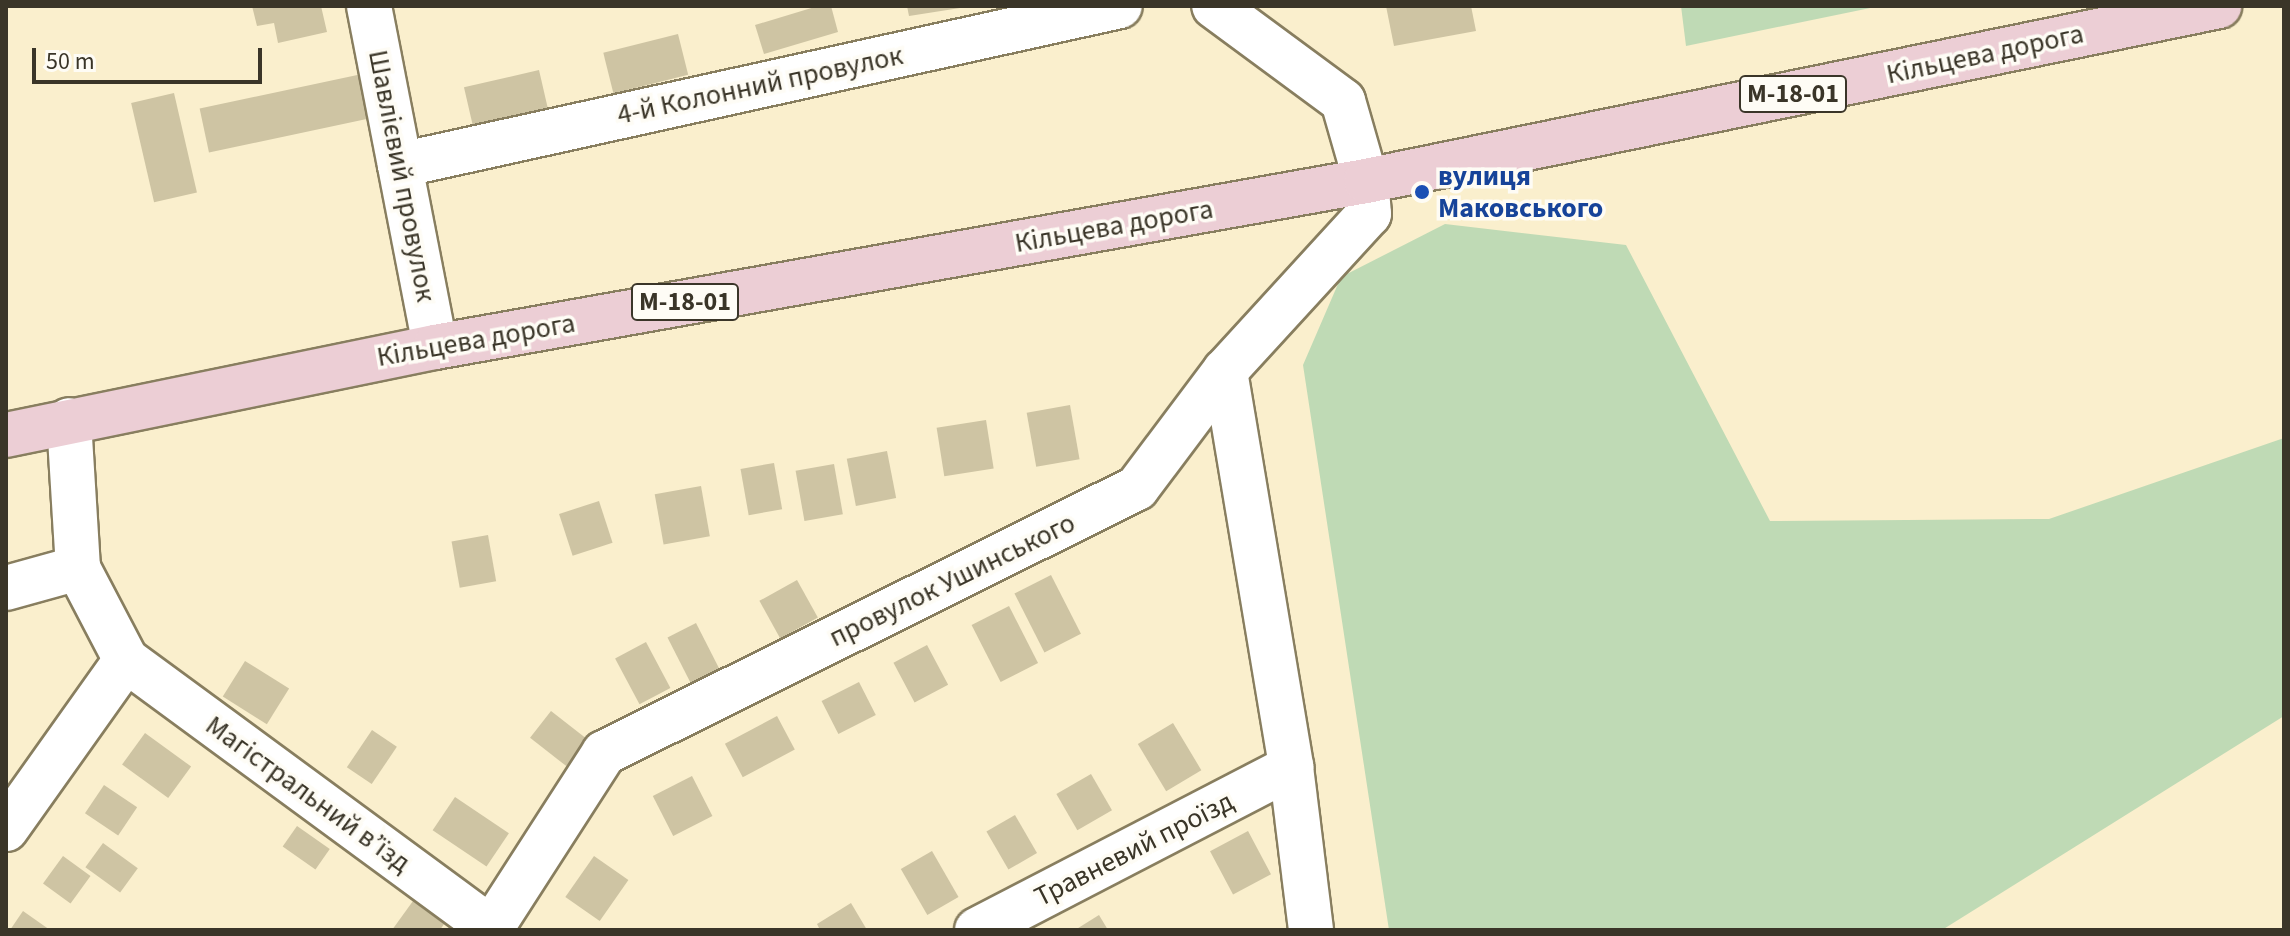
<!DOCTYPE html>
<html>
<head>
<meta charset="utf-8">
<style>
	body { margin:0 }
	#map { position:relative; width:2290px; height:936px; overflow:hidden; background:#faefcd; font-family:"Source Sans 3",sans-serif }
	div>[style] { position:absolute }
	.green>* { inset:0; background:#bfdab5 }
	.building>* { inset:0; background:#cec4a3; transform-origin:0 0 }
	.roads { filter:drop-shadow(2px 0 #887e5f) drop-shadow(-2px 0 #887e5f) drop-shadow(0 2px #887e5f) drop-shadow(0 -2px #887e5f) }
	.minor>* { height:44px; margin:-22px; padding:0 22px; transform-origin:22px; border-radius:22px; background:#fff }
	.highway>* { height:44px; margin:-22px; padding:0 22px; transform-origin:22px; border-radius:22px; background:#ecced5 }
	.dots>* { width:22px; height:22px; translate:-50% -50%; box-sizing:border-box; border:4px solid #fefcf5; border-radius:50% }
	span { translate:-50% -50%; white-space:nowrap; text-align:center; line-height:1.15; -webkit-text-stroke:7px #fefcf5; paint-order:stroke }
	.shield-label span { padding:2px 6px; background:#fefcf5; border:2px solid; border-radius:6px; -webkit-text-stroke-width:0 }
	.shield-label { font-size:26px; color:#3a3528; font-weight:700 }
	.street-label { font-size:28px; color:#3a3528 }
	.transit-label { font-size:28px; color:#164399; font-weight:700 }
	.left { translate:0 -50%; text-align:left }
	.frame { position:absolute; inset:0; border:8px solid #3a3528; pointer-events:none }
	.scale { position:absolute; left:32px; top:48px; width:230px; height:36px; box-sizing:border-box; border:4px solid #3a3528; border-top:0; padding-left:10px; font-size:24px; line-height:28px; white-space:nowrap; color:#3a3528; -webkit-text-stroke:6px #fefcf5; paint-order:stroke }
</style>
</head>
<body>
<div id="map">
	<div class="green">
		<div style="clip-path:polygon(1681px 6px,1880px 6px,1686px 46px)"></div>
		<div style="clip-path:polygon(1445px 224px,1626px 245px,1770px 521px,2049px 519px,2284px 438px,2284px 716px,1942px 930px,1389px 930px,1303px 365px,1341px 277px)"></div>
	</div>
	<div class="building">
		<div style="clip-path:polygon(252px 6px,321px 6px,327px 32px,278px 43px,274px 23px,257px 26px)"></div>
		<div style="clip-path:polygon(818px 6px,831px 6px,838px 32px,764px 54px,755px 25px)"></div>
		<div style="clip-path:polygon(907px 6px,959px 6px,960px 8px,909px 16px)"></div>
		<div style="clip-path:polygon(1386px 6px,1471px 6px,1476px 31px,1394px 46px)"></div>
		<div style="left:678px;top:34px;width:42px;height:77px;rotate:76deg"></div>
		<div style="left:539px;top:70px;width:43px;height:77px;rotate:77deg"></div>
		<div style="left:362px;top:74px;width:45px;height:166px;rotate:78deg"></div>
		<div style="left:174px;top:93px;width:102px;height:44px;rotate:77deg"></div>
		<div style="left:1070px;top:405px;width:55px;height:44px;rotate:80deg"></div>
		<div style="left:986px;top:420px;width:49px;height:50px;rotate:81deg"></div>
		<div style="left:887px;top:451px;width:48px;height:41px;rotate:79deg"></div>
		<div style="left:774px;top:463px;width:47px;height:34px;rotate:80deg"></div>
		<div style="left:834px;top:464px;width:51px;height:39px;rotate:80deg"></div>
		<div style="left:701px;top:486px;width:51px;height:47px;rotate:80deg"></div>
		<div style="left:599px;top:501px;width:44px;height:42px;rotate:72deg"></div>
		<div style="left:488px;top:535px;width:47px;height:37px;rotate:80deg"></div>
		<div style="left:1051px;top:575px;width:66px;height:41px;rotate:63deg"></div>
		<div style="left:797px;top:580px;width:43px;height:43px;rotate:61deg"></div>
		<div style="left:1009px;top:606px;width:64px;height:42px;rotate:63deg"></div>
		<div style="left:696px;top:623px;width:53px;height:32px;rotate:63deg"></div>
		<div style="left:646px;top:642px;width:52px;height:35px;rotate:62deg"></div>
		<div style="left:927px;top:645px;width:45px;height:38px;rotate:62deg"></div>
		<div style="left:245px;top:661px;width:52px;height:42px;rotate:32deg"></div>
		<div style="left:859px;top:682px;width:37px;height:42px;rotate:63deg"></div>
		<div style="left:551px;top:711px;width:46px;height:34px;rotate:38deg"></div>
		<div style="left:777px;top:716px;width:38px;height:59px;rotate:62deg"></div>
		<div style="left:1173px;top:723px;width:55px;height:41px;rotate:59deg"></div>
		<div style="left:372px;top:730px;width:30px;height:45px;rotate:34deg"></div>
		<div style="left:145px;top:733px;width:57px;height:39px;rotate:36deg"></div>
		<div style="left:1091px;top:774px;width:42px;height:40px;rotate:60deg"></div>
		<div style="left:692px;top:776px;width:45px;height:44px;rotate:63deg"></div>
		<div style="left:104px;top:785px;width:40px;height:34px;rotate:34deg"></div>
		<div style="left:455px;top:797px;width:65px;height:40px;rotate:34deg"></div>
		<div style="left:1015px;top:815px;width:44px;height:33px;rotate:60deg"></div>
		<div style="left:297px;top:826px;width:40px;height:25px;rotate:35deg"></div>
		<div style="left:1248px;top:831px;width:49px;height:43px;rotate:62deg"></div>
		<div style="left:103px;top:843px;width:43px;height:30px;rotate:36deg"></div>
		<div style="left:932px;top:851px;width:53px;height:36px;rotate:60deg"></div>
		<div style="left:63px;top:856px;width:34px;height:34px;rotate:36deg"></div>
		<div style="left:594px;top:856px;width:42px;height:50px;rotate:35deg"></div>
		<div style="clip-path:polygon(413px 901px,444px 924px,440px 930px,392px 930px)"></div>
		<div style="clip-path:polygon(851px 903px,867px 930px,820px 930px,817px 924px)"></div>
		<div style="clip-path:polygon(23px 911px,50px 930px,10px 930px)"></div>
		<div style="clip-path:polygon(1099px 915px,1108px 930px,1075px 930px)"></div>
	</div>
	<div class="roads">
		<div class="minor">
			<div style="left:369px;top:6px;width:347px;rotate:79deg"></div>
			<div style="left:400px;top:165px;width:737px;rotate:-12.45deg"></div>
			<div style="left:1225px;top:371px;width:401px;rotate:80.5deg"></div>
			<div style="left:1291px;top:767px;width:164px;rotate:83deg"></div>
			<div style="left:6px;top:588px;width:75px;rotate:-15.5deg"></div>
			<div style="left:126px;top:660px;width:453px;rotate:36.3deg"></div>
			<div style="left:6px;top:829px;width:207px;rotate:-54.6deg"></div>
			<div style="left:126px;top:660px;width:104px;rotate:-117.6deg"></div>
			<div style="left:78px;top:568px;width:148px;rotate:-93.5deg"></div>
			<div style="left:490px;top:930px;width:211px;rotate:-57.2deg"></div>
			<div style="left:604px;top:753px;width:595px;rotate:-26.44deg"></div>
			<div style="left:1137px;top:488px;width:146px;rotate:-53.1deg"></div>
			<div style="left:1225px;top:371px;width:213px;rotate:-47.5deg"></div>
			<div style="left:1369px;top:214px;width:33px;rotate:-95deg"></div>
			<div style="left:1366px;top:181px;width:83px;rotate:-106deg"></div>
			<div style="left:1343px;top:101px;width:160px;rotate:-143.6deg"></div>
			<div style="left:977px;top:930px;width:354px;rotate:-27.4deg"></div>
		</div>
		<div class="highway">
			<div style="left:6px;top:435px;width:438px;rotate:-11.6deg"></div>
			<div style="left:435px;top:347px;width:946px;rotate:-10.11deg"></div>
			<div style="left:1366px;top:181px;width:871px;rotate:-11.59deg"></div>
		</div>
	</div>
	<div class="dots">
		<div style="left:1422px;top:192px;background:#1a4fb4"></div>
	</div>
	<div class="shield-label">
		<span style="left:1793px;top:94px">М-18-01</span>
		<span style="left:685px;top:302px">М-18-01</span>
	</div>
	<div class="street-label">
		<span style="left:1985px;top:54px;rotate:-12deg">Кільцева дорога</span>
		<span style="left:760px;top:85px;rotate:-12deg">4-й Колонний провулок</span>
		<span style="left:402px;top:176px;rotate:79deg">Шавлієвий провулок</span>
		<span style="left:1114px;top:226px;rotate:-10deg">Кільцева дорога</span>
		<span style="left:476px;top:340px;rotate:-10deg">Кільцева дорога</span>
		<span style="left:952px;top:580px;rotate:-26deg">провулок Ушинського</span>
		<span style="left:308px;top:794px;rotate:36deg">Магістральний в’їзд</span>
		<span style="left:1134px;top:849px;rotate:-27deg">Травневий проїзд</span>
	</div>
	<div class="transit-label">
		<span class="left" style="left:1438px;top:192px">вулиця<br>Маковського</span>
	</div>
	<div class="frame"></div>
	<div class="scale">50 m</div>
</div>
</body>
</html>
